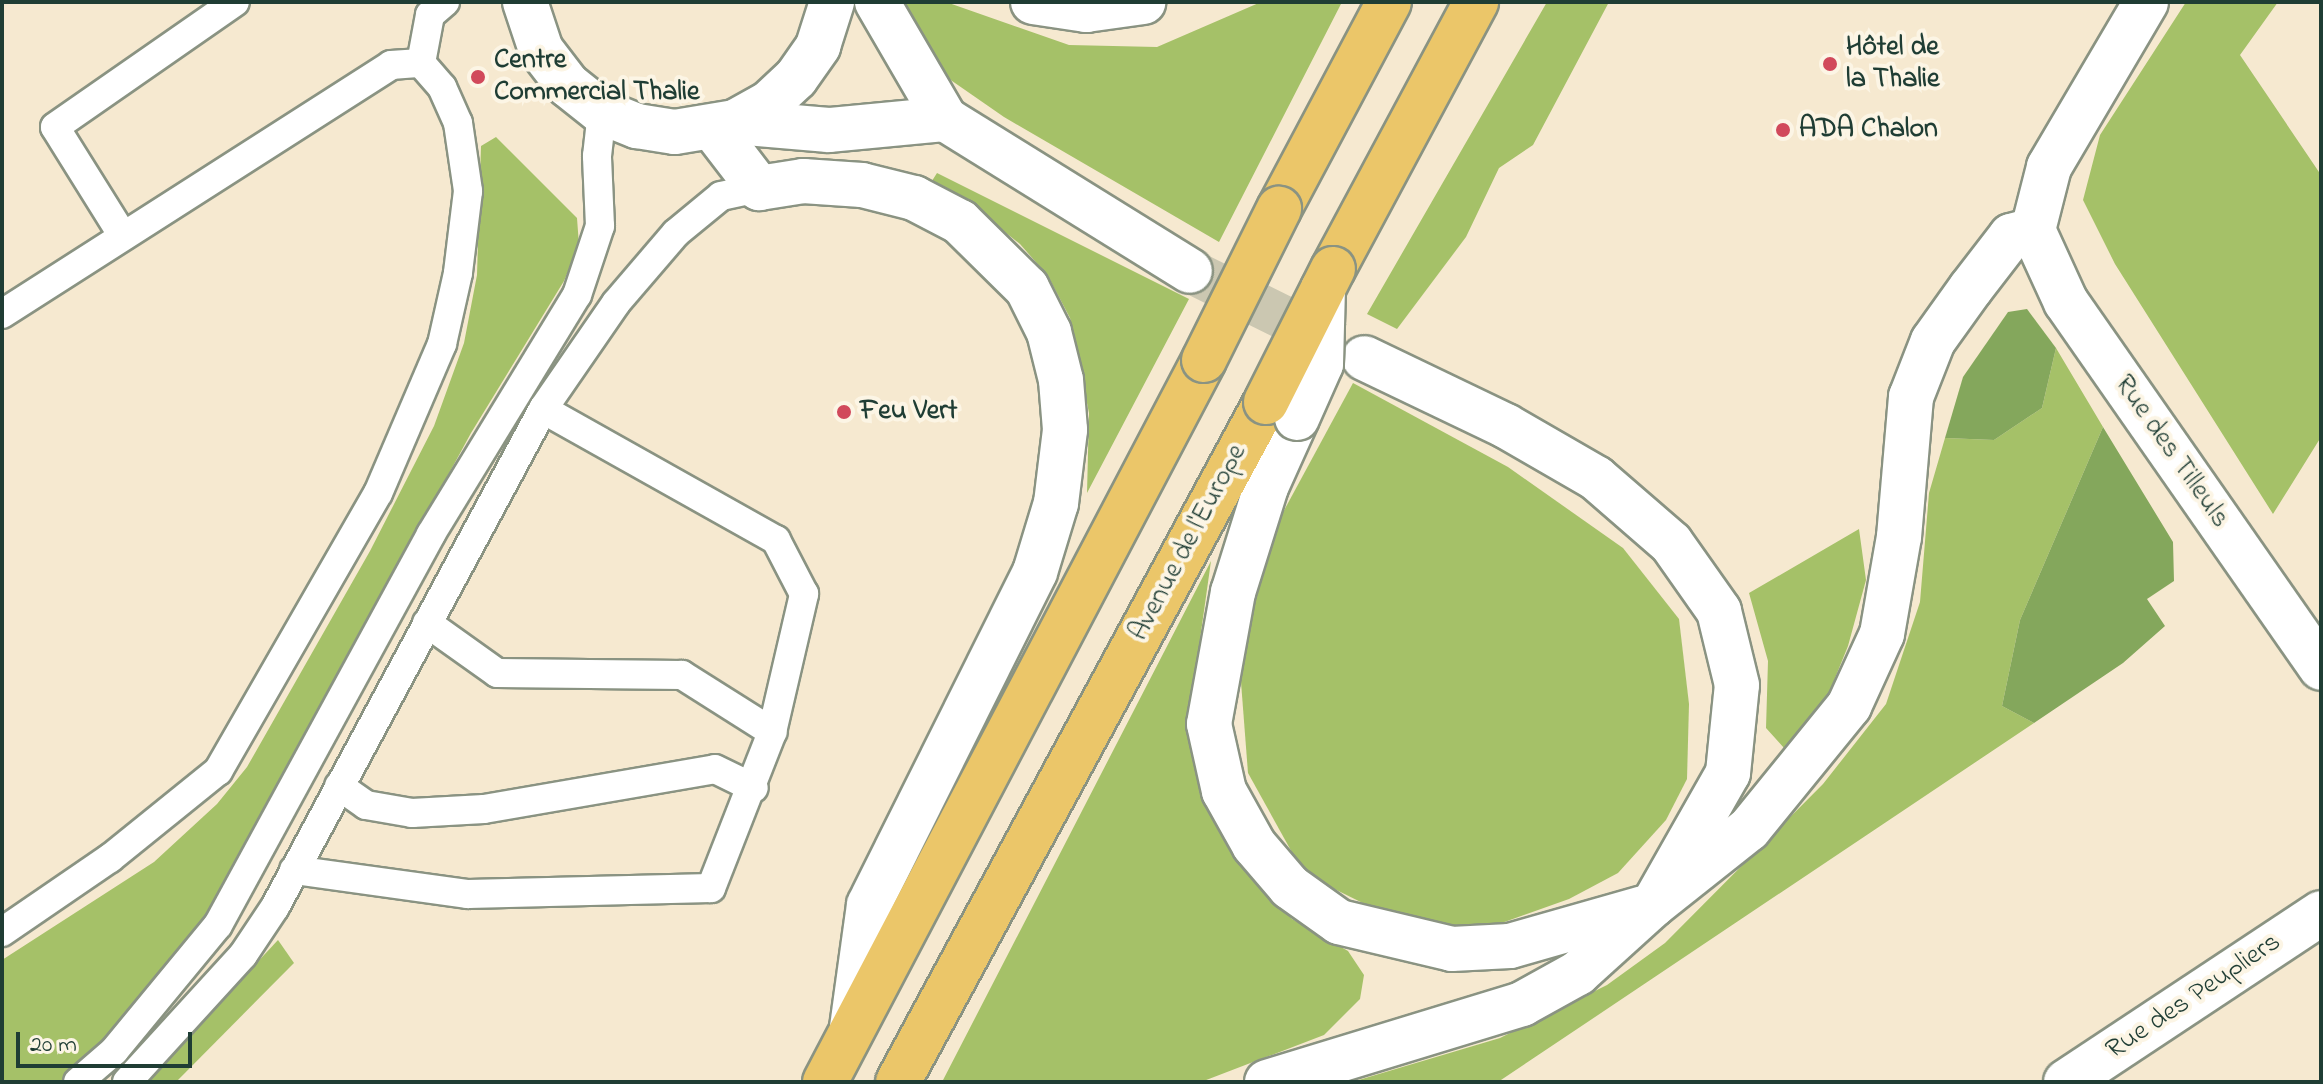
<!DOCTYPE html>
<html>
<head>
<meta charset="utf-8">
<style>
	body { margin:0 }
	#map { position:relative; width:2323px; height:1084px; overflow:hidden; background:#f6e9d0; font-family:"Indie Flower",sans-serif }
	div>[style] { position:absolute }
	.green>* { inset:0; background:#a5c168 }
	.forest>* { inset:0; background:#84a75c }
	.tertiary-tunnel>* { height:44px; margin-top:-22px; transform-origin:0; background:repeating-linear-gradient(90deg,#cbc7b1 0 44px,transparent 0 66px) }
	.roads { filter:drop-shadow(2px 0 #8a9382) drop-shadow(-2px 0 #8a9382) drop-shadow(0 2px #8a9382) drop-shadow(0 -2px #8a9382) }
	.service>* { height:28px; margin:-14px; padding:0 14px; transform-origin:14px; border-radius:14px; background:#fff }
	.minor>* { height:44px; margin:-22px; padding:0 22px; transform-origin:22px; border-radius:22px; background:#fff }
	.tertiary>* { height:44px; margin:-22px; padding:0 22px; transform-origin:22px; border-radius:22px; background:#fff }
	.primary>* { height:44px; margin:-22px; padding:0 22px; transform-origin:22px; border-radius:22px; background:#ebc669 }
	.bridges { filter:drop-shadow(2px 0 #8a9382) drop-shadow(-2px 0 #8a9382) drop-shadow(0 2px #8a9382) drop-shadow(0 -2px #8a9382) }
	.tertiary-bridge>* { height:44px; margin:-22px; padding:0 22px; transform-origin:22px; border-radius:22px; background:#fff }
	.primary-bridge>* { height:44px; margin:-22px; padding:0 22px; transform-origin:22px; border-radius:22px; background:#ebc669 }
	.dots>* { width:22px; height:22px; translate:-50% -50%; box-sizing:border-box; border:4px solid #fcf5e5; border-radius:50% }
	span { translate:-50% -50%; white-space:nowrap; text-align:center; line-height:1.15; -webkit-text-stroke:8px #fcf5e5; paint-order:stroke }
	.poi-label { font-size:28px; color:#1f3d34; font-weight:700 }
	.left { translate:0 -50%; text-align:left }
	.street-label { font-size:28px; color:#1f3d34 }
	.frame { position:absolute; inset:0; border:4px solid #1f3d34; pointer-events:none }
	.scale { position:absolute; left:16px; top:1032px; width:176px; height:36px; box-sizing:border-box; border:4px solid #1f3d34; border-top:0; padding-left:10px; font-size:24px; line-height:28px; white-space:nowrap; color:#1f3d34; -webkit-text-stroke:6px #fcf5e5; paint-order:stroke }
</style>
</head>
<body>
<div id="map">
	<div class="green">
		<div style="clip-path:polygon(897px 2px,946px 2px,1069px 45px,1157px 47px,1261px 2px,1342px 2px,1219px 242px,1004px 117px,942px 74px)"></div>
		<div style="clip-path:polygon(1547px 2px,1609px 2px,1533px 145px,1499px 168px,1466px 237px,1397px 329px,1367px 314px)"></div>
		<div style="clip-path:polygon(2186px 2px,2278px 2px,2240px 55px,2321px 175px,2321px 437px,2273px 514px,2115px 264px,2083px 200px,2100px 135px)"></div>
		<div style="clip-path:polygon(496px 137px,577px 218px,579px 245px,564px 281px,471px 433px,220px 894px,174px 958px,93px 1055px,63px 1082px,2px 1082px,2px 960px,154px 862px,217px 804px,247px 767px,370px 551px,434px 426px,464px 343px,477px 275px,481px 146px)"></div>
		<div style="clip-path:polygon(937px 173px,1189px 299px,1087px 493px,1089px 413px,1070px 318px,1048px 276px,1020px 244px,981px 213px,930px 184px)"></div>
		<div style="clip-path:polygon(2056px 348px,2103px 427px,2020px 620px,2002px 706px,2034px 723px,1498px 1082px,1352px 1082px,1500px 1038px,1607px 985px,1665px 943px,1823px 784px,1886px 704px,1920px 602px,1929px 493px,1945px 438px,1994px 440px,2042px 408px)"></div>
		<div style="clip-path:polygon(1353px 383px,1508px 467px,1623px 548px,1679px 619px,1689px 704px,1687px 779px,1666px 820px,1618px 873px,1569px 899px,1496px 925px,1443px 926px,1383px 913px,1304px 874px,1248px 773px,1239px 656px,1268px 540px)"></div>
		<div style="clip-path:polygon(1859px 529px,1866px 580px,1848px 646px,1827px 698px,1784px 748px,1766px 728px,1768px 661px,1749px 593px)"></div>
		<div style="clip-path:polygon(1211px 561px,1195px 675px,1199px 784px,1234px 858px,1292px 919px,1348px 951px,1364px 975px,1360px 999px,1324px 1035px,1201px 1082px,942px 1082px)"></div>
		<div style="clip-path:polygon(278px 940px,294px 963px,176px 1082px,146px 1082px)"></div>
	</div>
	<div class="forest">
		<div style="clip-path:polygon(2027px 309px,2056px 348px,2042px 408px,1994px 440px,1945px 438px,1963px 377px,2008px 312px)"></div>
		<div style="clip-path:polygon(2103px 427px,2173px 542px,2174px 581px,2147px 599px,2165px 626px,2123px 663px,2034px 723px,2002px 706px,2020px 620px)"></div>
	</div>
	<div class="tertiary-tunnel">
		<div style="left:1190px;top:271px;width:164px;rotate:26.4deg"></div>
	</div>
	<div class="roads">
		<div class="service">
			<div style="left:421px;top:63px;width:49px;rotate:-79.4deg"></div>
			<div style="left:430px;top:15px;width:20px;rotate:-41deg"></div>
			<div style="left:123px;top:236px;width:128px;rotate:-122deg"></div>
			<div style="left:55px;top:127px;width:219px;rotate:-34.8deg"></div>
			<div style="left:2px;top:314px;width:462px;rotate:-32.6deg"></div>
			<div style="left:391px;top:65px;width:30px;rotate:-4deg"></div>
			<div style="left:421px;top:63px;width:32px;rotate:49deg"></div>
			<div style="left:442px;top:87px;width:39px;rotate:66deg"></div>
			<div style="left:458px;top:123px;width:69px;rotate:81.6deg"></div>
			<div style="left:468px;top:191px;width:83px;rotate:97deg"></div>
			<div style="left:458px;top:273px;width:73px;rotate:102.7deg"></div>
			<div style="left:442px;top:344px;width:162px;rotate:113.2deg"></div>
			<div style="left:378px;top:493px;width:321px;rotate:119.9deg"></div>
			<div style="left:218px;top:771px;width:139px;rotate:141.1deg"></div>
			<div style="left:110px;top:858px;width:131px;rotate:145.6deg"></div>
			<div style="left:427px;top:623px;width:86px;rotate:35.5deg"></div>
			<div style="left:497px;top:673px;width:185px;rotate:0.6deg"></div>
			<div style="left:682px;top:675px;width:107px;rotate:32.3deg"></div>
			<div style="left:339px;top:786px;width:33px;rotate:35deg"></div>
			<div style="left:366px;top:805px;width:47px;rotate:9.9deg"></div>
			<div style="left:412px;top:813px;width:72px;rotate:-3.2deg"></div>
			<div style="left:484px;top:809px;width:234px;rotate:-9.8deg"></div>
			<div style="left:715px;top:769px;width:43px;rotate:26deg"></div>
			<div style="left:294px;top:870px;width:176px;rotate:7.9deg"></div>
			<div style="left:468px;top:894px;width:243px;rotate:-1.4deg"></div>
			<div style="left:711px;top:888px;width:168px;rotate:-68.6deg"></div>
			<div style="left:772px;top:732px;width:142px;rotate:-76.9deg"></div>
			<div style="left:804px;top:594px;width:61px;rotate:-117.4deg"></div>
			<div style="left:776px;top:540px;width:267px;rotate:-150.7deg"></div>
			<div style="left:78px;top:1082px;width:48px;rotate:-40.7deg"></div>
			<div style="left:114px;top:1051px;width:163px;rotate:-50.5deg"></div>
			<div style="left:218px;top:925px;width:445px;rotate:-61.4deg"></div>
			<div style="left:431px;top:534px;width:280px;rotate:-58.6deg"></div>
			<div style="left:577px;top:295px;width:73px;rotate:-71.6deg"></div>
			<div style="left:600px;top:226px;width:70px;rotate:-92.5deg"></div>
			<div style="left:597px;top:156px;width:44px;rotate:-83.5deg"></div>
			<div style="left:127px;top:1082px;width:172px;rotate:-47.6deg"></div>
			<div style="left:243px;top:955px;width:58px;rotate:-56.3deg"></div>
			<div style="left:275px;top:907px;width:566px;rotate:-61.71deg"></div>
			<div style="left:543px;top:409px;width:129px;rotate:-55.4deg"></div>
			<div style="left:616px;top:303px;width:92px;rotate:-49.4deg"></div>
			<div style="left:676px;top:233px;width:58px;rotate:-39.4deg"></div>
			<div style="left:721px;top:196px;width:39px;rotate:-12deg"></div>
		</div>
		<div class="minor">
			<div style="left:2033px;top:230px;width:79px;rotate:65.4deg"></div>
			<div style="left:2066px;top:302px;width:446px;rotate:55.1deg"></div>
			<div style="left:2033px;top:230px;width:65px;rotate:-75.7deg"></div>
			<div style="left:2049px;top:167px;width:191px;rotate:-59.5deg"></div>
			<div style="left:1653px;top:905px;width:122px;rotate:-38.4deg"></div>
			<div style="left:1749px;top:829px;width:159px;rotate:-50.9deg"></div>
			<div style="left:1849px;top:706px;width:79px;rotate:-65.4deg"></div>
			<div style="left:1882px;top:634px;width:98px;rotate:-80.1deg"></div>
			<div style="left:1899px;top:537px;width:141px;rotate:-85.1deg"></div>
			<div style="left:1911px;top:397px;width:60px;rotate:-68.6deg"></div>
			<div style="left:1933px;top:341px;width:65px;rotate:-54.4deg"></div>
			<div style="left:1971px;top:288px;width:66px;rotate:-52.4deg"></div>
			<div style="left:2011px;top:236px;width:23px;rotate:-15deg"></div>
			<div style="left:2066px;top:1082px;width:306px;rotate:-33.5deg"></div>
		</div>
		<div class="tertiary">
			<div style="left:525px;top:2px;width:51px;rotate:71.6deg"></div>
			<div style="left:541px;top:50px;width:44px;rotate:52.4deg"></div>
			<div style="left:568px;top:85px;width:43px;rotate:38.5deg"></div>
			<div style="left:602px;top:112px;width:38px;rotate:22deg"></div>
			<div style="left:637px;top:126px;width:38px;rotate:9deg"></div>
			<div style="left:675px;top:132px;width:61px;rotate:-9.5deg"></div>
			<div style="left:735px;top:122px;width:38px;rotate:-29deg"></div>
			<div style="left:768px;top:104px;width:38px;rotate:-43deg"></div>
			<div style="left:796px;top:78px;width:39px;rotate:-55deg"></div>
			<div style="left:818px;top:46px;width:46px;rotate:-72.3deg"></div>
			<div style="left:877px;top:2px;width:135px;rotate:59.8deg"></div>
			<div style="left:945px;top:119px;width:288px;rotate:31.8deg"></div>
			<div style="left:1033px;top:2px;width:54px;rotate:8.6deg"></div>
			<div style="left:1086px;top:10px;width:58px;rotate:-8deg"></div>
			<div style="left:735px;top:122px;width:94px;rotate:4.9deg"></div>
			<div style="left:829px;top:130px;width:117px;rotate:-5.4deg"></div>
			<div style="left:713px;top:128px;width:76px;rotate:52.5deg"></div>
			<div style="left:759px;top:188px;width:45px;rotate:-9deg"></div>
			<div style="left:803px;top:181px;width:59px;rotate:3.9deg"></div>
			<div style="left:862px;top:185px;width:54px;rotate:14deg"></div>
			<div style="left:914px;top:198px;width:52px;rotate:27.6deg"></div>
			<div style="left:960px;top:222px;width:94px;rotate:44.6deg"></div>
			<div style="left:1027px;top:288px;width:49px;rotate:63.4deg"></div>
			<div style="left:1049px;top:332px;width:49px;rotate:76deg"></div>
			<div style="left:1061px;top:380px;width:50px;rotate:85.4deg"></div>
			<div style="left:1065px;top:430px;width:74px;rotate:97deg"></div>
			<div style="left:1056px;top:503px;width:72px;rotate:106.9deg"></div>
			<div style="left:1035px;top:572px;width:372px;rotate:116.5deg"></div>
			<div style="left:869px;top:905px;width:124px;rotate:97.9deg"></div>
			<div style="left:1297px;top:418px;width:76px;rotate:114.2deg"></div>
			<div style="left:1266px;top:487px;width:110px;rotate:107.4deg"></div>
			<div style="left:1233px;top:592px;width:134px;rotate:100.3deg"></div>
			<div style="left:1209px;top:724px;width:69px;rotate:77.4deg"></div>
			<div style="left:1224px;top:791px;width:62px;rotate:60.9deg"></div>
			<div style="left:1254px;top:845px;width:55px;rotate:49.4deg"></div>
			<div style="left:1290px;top:887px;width:60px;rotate:35.5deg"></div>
			<div style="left:1339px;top:922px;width:116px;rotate:13.4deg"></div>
			<div style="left:1452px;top:949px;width:58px;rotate:-3deg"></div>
			<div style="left:1510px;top:946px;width:138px;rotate:-15.9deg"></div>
			<div style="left:1267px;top:1082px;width:267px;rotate:-17deg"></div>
			<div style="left:1522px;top:1004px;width:64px;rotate:-29deg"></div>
			<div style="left:1578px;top:973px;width:101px;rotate:-42.2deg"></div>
			<div style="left:1653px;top:905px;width:152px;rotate:-60.4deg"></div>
			<div style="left:1728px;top:773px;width:88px;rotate:-84.2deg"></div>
			<div style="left:1737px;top:685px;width:76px;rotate:-103.7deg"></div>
			<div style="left:1719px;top:611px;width:83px;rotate:-125.2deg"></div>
			<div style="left:1671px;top:543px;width:99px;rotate:-139.1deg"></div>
			<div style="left:1596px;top:478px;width:104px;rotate:-150deg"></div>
			<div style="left:1506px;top:426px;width:157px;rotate:-154.4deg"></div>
		</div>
		<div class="primary">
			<div style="left:1279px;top:209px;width:234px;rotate:-62deg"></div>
			<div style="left:1333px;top:269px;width:303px;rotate:-61.8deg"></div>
			<div style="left:825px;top:1082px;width:815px;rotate:-62.3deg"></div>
			<div style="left:898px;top:1082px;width:773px;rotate:-61.58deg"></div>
		</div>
	</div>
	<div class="bridges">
		<div class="tertiary-bridge">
			<div style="left:1297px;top:418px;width:59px;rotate:-66deg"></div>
			<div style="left:1321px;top:364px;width:75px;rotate:-88.5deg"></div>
		</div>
		<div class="primary-bridge">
			<div style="left:1204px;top:360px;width:169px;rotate:-63.6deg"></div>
			<div style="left:1266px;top:402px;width:149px;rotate:-63.3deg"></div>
		</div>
	</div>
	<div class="dots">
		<div style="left:1830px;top:64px;background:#d1495b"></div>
		<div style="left:478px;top:77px;background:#d1495b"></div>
		<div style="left:1783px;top:130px;background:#d1495b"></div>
		<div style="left:844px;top:412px;background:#d1495b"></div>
	</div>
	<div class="poi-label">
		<span class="left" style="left:1846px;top:64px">Hôtel de<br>la Thalie</span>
		<span class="left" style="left:494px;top:77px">Centre<br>Commercial Thalie</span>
		<span class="left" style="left:1799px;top:130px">ADA Chalon</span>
		<span class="left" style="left:860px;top:412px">Feu Vert</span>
	</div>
	<div class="street-label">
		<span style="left:2171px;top:452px;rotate:55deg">Rue des Tilleuls</span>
		<span style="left:1189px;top:543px;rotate:-62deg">Avenue de l'Europe</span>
		<span style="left:2194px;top:997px;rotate:-34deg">Rue des Peupliers</span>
	</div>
	<div class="frame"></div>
	<div class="scale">20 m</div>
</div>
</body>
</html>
